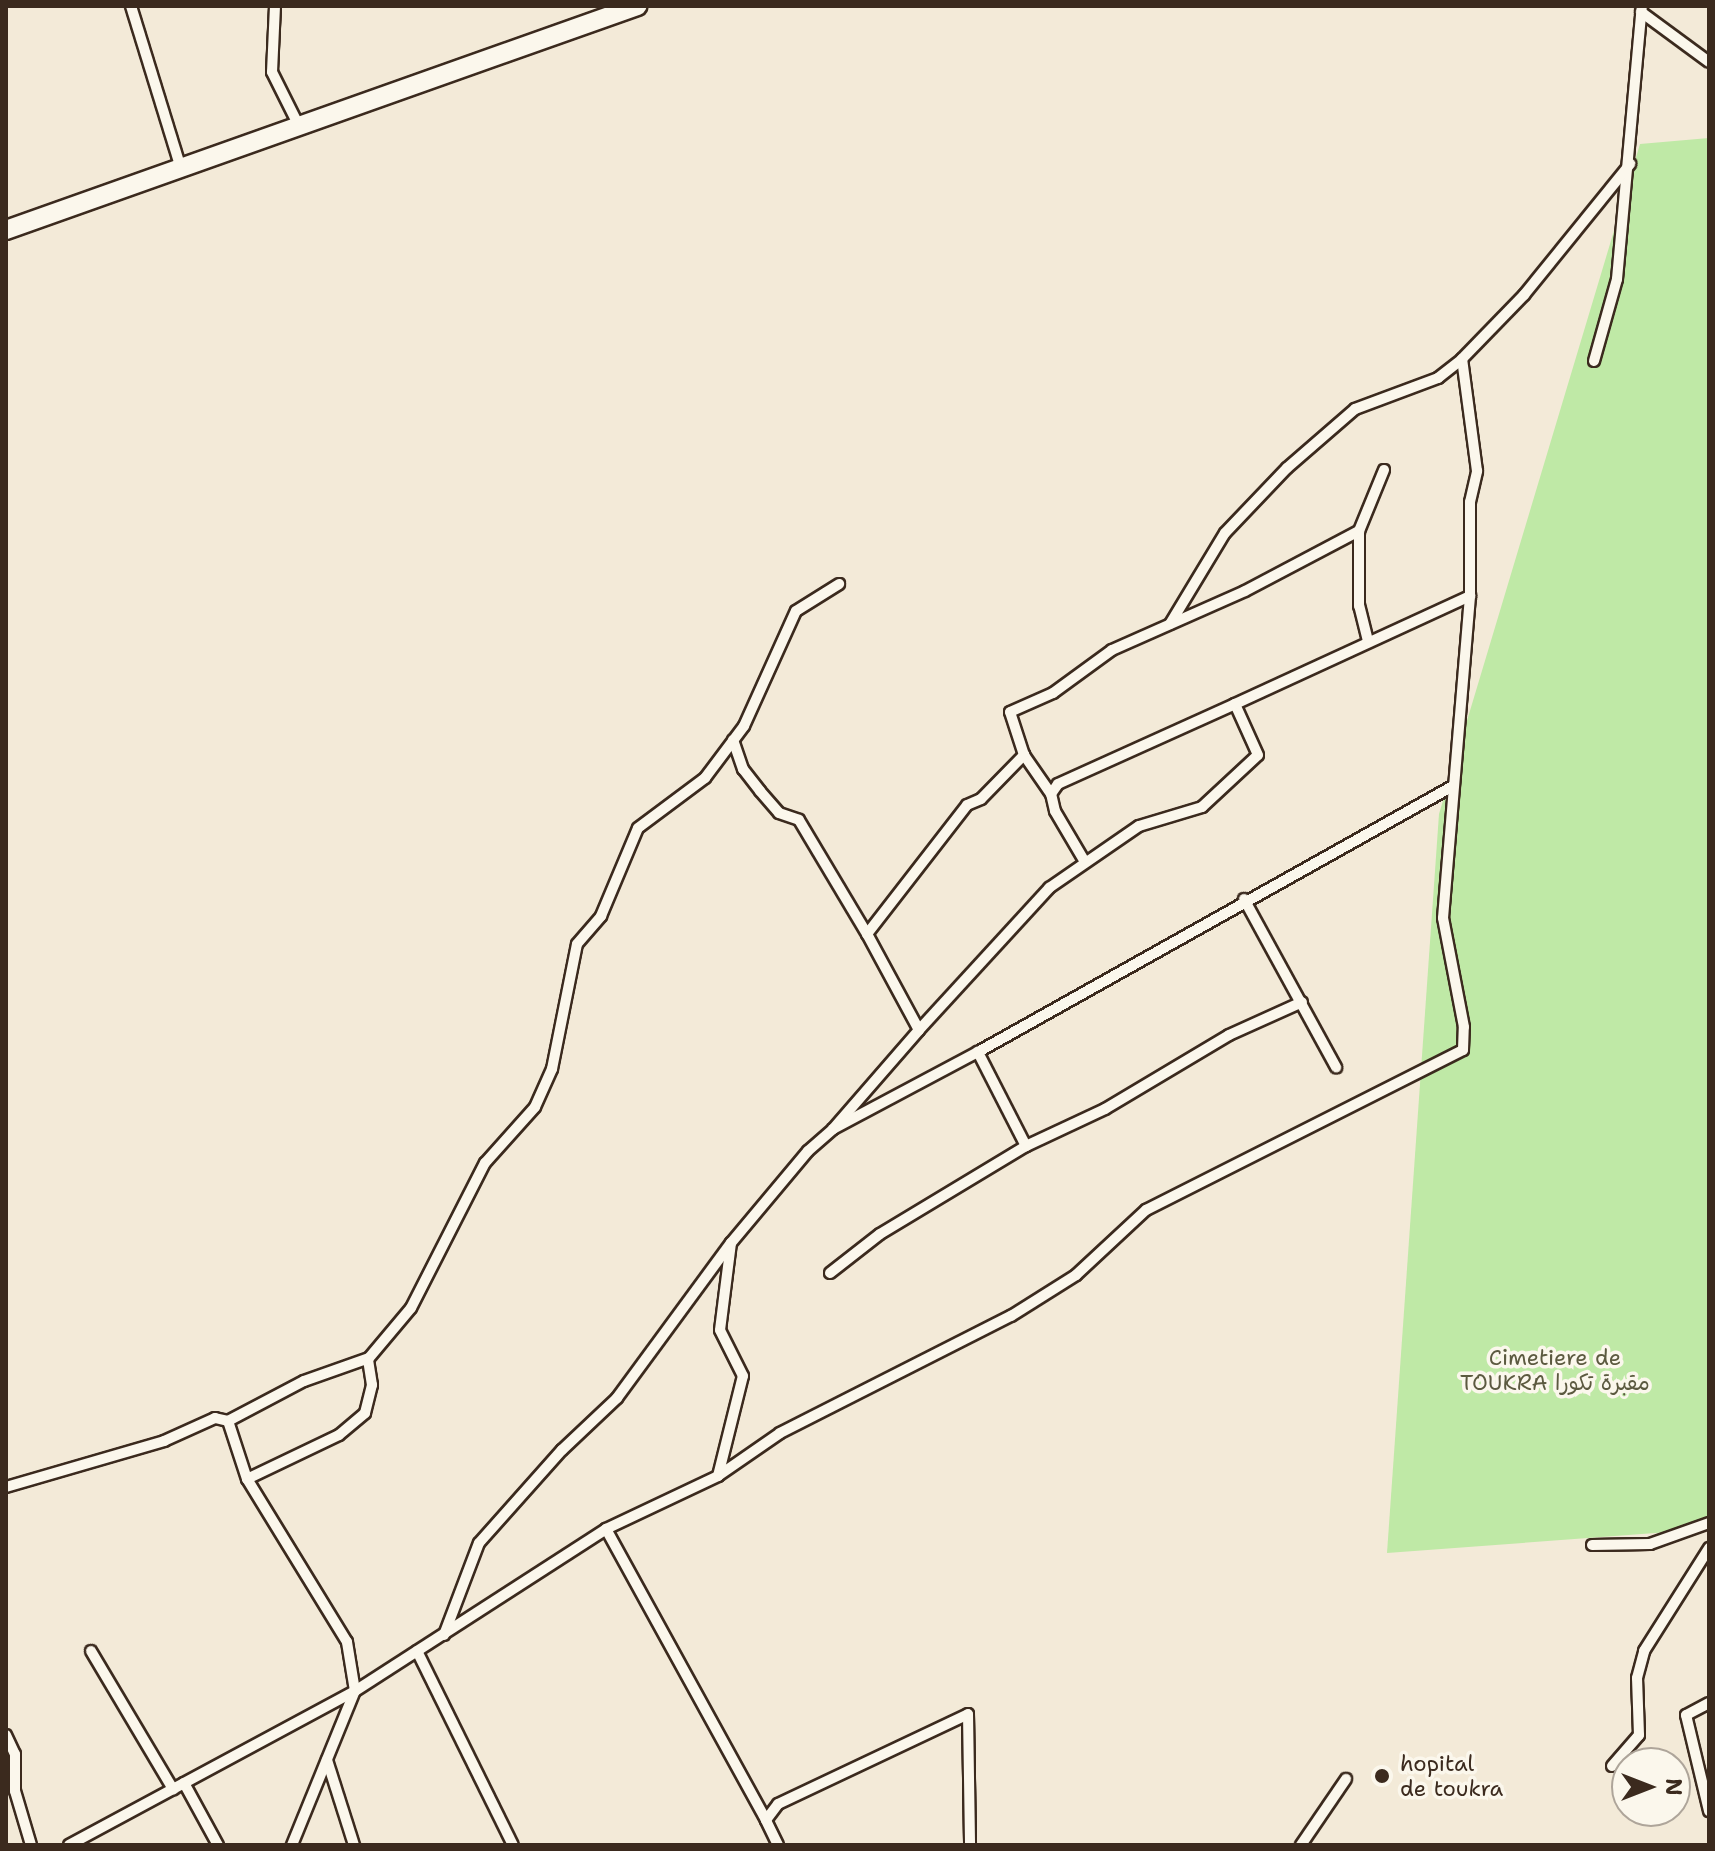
<!DOCTYPE html>
<html>
<head>
<meta charset="utf-8">
<style>
	body { margin:0 }
	#map { position:relative; width:1715px; height:1851px; overflow:hidden; background:#f3ead8; font-family:"Shantell Sans","Playpen Sans Arabic",sans-serif }
	div>[style] { position:absolute }
	.green>* { inset:0; background:#bfe9a6 }
	.roads { filter:drop-shadow(2px 0 #3b2a1e) drop-shadow(-2px 0 #3b2a1e) drop-shadow(0 2px #3b2a1e) drop-shadow(0 -2px #3b2a1e) }
	.street>* { height:10px; margin:-5px; padding:0 5px; transform-origin:5px; border-radius:5px; background:#fbf7ec }
	.highway>* { height:18px; margin:-9px; padding:0 9px; transform-origin:9px; border-radius:9px; background:#fbf7ec }
	.dots>* { width:22px; height:22px; translate:-50% -50%; box-sizing:border-box; border:4px solid #fbf7ec; border-radius:50% }
	span { translate:-50% -50%; white-space:nowrap; text-align:center; line-height:1.15; -webkit-text-stroke:7px #fbf7ec; paint-order:stroke }
	.park-label { font-size:22px; color:#5c5a40 }
	.poi-label { font-size:22px; color:#3b2a1e }
	.left { translate:0 -50%; text-align:left }
	.frame { position:absolute; inset:0; border:8px solid #3b2a1e; pointer-events:none }
	.north { position:absolute; left:1611px; top:1747px; width:80px; height:80px; box-sizing:border-box; background:#fbf7ec; border:2px solid #aea59a; border-radius:50%; rotate:90deg; font-size:22px; font-weight:700; line-height:32px; text-align:center; color:#3b2a1e }
	.north::after { content:''; display:block; margin:auto; width:28px; height:36px; background:#3b2a1e; clip-path:polygon(50% 0,100% 100%,50% 72%,0 100%) }
</style>
</head>
<body>
<div id="map">
	<div class="green">
		<div style="clip-path:polygon(1709px 138px,1709px 1529px,1387px 1553px,1439px 814px,1640px 144px)"></div>
	</div>
	<div class="roads">
		<div class="street">
			<div style="left:131px;top:6px;width:170px;rotate:72.9deg"></div>
			<div style="left:275px;top:6px;width:66px;rotate:92.6deg"></div>
			<div style="left:272px;top:72px;width:60px;rotate:63.4deg"></div>
			<div style="left:1641px;top:12px;width:84px;rotate:36.3deg"></div>
			<div style="left:1594px;top:361px;width:85px;rotate:-74.3deg"></div>
			<div style="left:1617px;top:279px;width:274px;rotate:-84.8deg"></div>
			<div style="left:1170px;top:624px;width:106px;rotate:-58.9deg"></div>
			<div style="left:1225px;top:533px;width:90px;rotate:-46.4deg"></div>
			<div style="left:1287px;top:468px;width:90px;rotate:-40.9deg"></div>
			<div style="left:1355px;top:409px;width:89px;rotate:-20.5deg"></div>
			<div style="left:1438px;top:378px;width:31px;rotate:-38deg"></div>
			<div style="left:1462px;top:359px;width:89px;rotate:-45.9deg"></div>
			<div style="left:1524px;top:295px;width:169px;rotate:-51deg"></div>
			<div style="left:1368px;top:641px;width:36px;rotate:-104deg"></div>
			<div style="left:1359px;top:606px;width:75px;rotate:-90deg"></div>
			<div style="left:1359px;top:531px;width:66px;rotate:-67.7deg"></div>
			<div style="left:733px;top:740px;width:31px;rotate:71deg"></div>
			<div style="left:743px;top:769px;width:28px;rotate:52deg"></div>
			<div style="left:760px;top:791px;width:29px;rotate:49deg"></div>
			<div style="left:779px;top:813px;width:21px;rotate:19deg"></div>
			<div style="left:799px;top:820px;width:133px;rotate:59.2deg"></div>
			<div style="left:1024px;top:755px;width:47px;rotate:55.3deg"></div>
			<div style="left:1085px;top:862px;width:59px;rotate:-120.5deg"></div>
			<div style="left:1055px;top:811px;width:17px;rotate:-103deg"></div>
			<div style="left:1051px;top:794px;width:12px;rotate:-55deg"></div>
			<div style="left:1058px;top:784px;width:194px;rotate:-24.3deg"></div>
			<div style="left:1244px;top:899px;width:192px;rotate:61.3deg"></div>
			<div style="left:919px;top:1030px;width:193px;rotate:-47.5deg"></div>
			<div style="left:1049px;top:888px;width:109px;rotate:-34.6deg"></div>
			<div style="left:1139px;top:826px;width:66px;rotate:-16.8deg"></div>
			<div style="left:1202px;top:807px;width:76px;rotate:-42.9deg"></div>
			<div style="left:1258px;top:755px;width:56px;rotate:-114.3deg"></div>
			<div style="left:1235px;top:704px;width:259px;rotate:-24.7deg"></div>
			<div style="left:1470px;top:596px;width:94px;rotate:-90deg"></div>
			<div style="left:1470px;top:502px;width:32px;rotate:-77deg"></div>
			<div style="left:1477px;top:471px;width:113px;rotate:-97.6deg"></div>
			<div style="left:833px;top:1129px;width:131px;rotate:-49deg"></div>
			<div style="left:919px;top:1030px;width:109px;rotate:-118.4deg"></div>
			<div style="left:867px;top:934px;width:163px;rotate:-52.2deg"></div>
			<div style="left:967px;top:805px;width:15px;rotate:-23deg"></div>
			<div style="left:981px;top:799px;width:62px;rotate:-45.7deg"></div>
			<div style="left:1024px;top:755px;width:45px;rotate:-108deg"></div>
			<div style="left:1010px;top:712px;width:47px;rotate:-23.8deg"></div>
			<div style="left:1053px;top:693px;width:73px;rotate:-36.1deg"></div>
			<div style="left:1112px;top:650px;width:145px;rotate:-23.9deg"></div>
			<div style="left:1245px;top:591px;width:129px;rotate:-27.8deg"></div>
			<div style="left:1026px;top:1146px;width:106px;rotate:-117.1deg"></div>
			<div style="left:978px;top:1052px;width:544px;rotate:-29.25deg"></div>
			<div style="left:830px;top:1273px;width:63px;rotate:-38deg"></div>
			<div style="left:880px;top:1234px;width:170px;rotate:-31.1deg"></div>
			<div style="left:1026px;top:1146px;width:87px;rotate:-25.1deg"></div>
			<div style="left:1105px;top:1109px;width:144px;rotate:-30.8deg"></div>
			<div style="left:1229px;top:1035px;width:80px;rotate:-24.3deg"></div>
			<div style="left:718px;top:1476px;width:103px;rotate:-76deg"></div>
			<div style="left:743px;top:1376px;width:51px;rotate:-116.6deg"></div>
			<div style="left:720px;top:1330px;width:88px;rotate:-82.8deg"></div>
			<div style="left:731px;top:1243px;width:120px;rotate:-50.1deg"></div>
			<div style="left:808px;top:1151px;width:33px;rotate:-41deg"></div>
			<div style="left:833px;top:1129px;width:164px;rotate:-28deg"></div>
			<div style="left:247px;top:1479px;width:102px;rotate:-25.6deg"></div>
			<div style="left:339px;top:1435px;width:34px;rotate:-40deg"></div>
			<div style="left:365px;top:1413px;width:29px;rotate:-76deg"></div>
			<div style="left:372px;top:1385px;width:26px;rotate:-99deg"></div>
			<div style="left:6px;top:1487px;width:165px;rotate:-16.2deg"></div>
			<div style="left:164px;top:1441px;width:56px;rotate:-24.3deg"></div>
			<div style="left:215px;top:1418px;width:13px;rotate:13deg"></div>
			<div style="left:606px;top:1529px;width:332px;rotate:61.2deg"></div>
			<div style="left:1592px;top:1545px;width:58px;rotate:-1deg"></div>
			<div style="left:1650px;top:1544px;width:63px;rotate:-19.6deg"></div>
			<div style="left:444px;top:1635px;width:98px;rotate:-69.2deg"></div>
			<div style="left:479px;top:1543px;width:125px;rotate:-48.3deg"></div>
			<div style="left:562px;top:1450px;width:76px;rotate:-43.4deg"></div>
			<div style="left:617px;top:1398px;width:191px;rotate:-53.7deg"></div>
			<div style="left:91px;top:1651px;width:161px;rotate:59.3deg"></div>
			<div style="left:417px;top:1651px;width:216px;rotate:63.7deg"></div>
			<div style="left:1709px;top:1703px;width:26px;rotate:152deg"></div>
			<div style="left:1686px;top:1715px;width:99px;rotate:76.5deg"></div>
			<div style="left:6px;top:1735px;width:21px;rotate:65deg"></div>
			<div style="left:15px;top:1754px;width:37px;rotate:90deg"></div>
			<div style="left:15px;top:1791px;width:56px;rotate:73.5deg"></div>
			<div style="left:327px;top:1760px;width:89px;rotate:72.4deg"></div>
			<div style="left:1612px;top:1766px;width:41px;rotate:-48.9deg"></div>
			<div style="left:1639px;top:1735px;width:57px;rotate:-92deg"></div>
			<div style="left:1637px;top:1678px;width:28px;rotate:-75deg"></div>
			<div style="left:1644px;top:1651px;width:122px;rotate:-57.7deg"></div>
			<div style="left:184px;top:1783px;width:71px;rotate:61.3deg"></div>
			<div style="left:69px;top:1845px;width:325px;rotate:-28.3deg"></div>
			<div style="left:355px;top:1691px;width:50px;rotate:-99.3deg"></div>
			<div style="left:347px;top:1642px;width:191px;rotate:-121.5deg"></div>
			<div style="left:247px;top:1479px;width:61px;rotate:-108.1deg"></div>
			<div style="left:228px;top:1421px;width:86px;rotate:-27.8deg"></div>
			<div style="left:304px;top:1381px;width:69px;rotate:-19.5deg"></div>
			<div style="left:369px;top:1358px;width:65px;rotate:-50deg"></div>
			<div style="left:411px;top:1308px;width:163px;rotate:-63deg"></div>
			<div style="left:485px;top:1163px;width:75px;rotate:-48.2deg"></div>
			<div style="left:535px;top:1107px;width:42px;rotate:-65.9deg"></div>
			<div style="left:552px;top:1069px;width:127px;rotate:-78.7deg"></div>
			<div style="left:577px;top:944px;width:37px;rotate:-49deg"></div>
			<div style="left:601px;top:916px;width:95px;rotate:-67.2deg"></div>
			<div style="left:638px;top:828px;width:84px;rotate:-36.7deg"></div>
			<div style="left:705px;top:778px;width:65px;rotate:-53.1deg"></div>
			<div style="left:744px;top:726px;width:126px;rotate:-65.7deg"></div>
			<div style="left:796px;top:611px;width:51px;rotate:-32.1deg"></div>
			<div style="left:292px;top:1845px;width:166px;rotate:-67.8deg"></div>
			<div style="left:355px;top:1691px;width:299px;rotate:-32.8deg"></div>
			<div style="left:606px;top:1529px;width:124px;rotate:-25.3deg"></div>
			<div style="left:718px;top:1476px;width:75px;rotate:-34.7deg"></div>
			<div style="left:780px;top:1433px;width:259px;rotate:-26.9deg"></div>
			<div style="left:1011px;top:1316px;width:77px;rotate:-32.2deg"></div>
			<div style="left:1076px;top:1275px;width:96px;rotate:-42.9deg"></div>
			<div style="left:1146px;top:1210px;width:355px;rotate:-26.8deg"></div>
			<div style="left:1463px;top:1050px;width:23px;rotate:-88deg"></div>
			<div style="left:1464px;top:1027px;width:111px;rotate:-100.9deg"></div>
			<div style="left:1443px;top:918px;width:323px;rotate:-85.2deg"></div>
			<div style="left:778px;top:1845px;width:28px;rotate:-116deg"></div>
			<div style="left:766px;top:1820px;width:20px;rotate:-53deg"></div>
			<div style="left:778px;top:1804px;width:210px;rotate:-25.3deg"></div>
			<div style="left:968px;top:1714px;width:131px;rotate:89.1deg"></div>
			<div style="left:1301px;top:1845px;width:80px;rotate:-55.7deg"></div>
		</div>
		<div class="highway">
			<div style="left:6px;top:230px;width:670px;rotate:-19.54deg"></div>
		</div>
	</div>
	<div class="dots">
		<div style="left:1382px;top:1776px;background:#3b2a1e"></div>
	</div>
	<div class="park-label">
		<span style="left:1555px;top:1370px">Cimetiere de<br>TOUKRA مقبرة تكورا</span>
	</div>
	<div class="poi-label">
		<span class="left" style="left:1400px;top:1776px">hopital<br>de toukra</span>
	</div>
	<div class="frame"></div>
	<div class="north">N</div>
</div>
</body>
</html>
